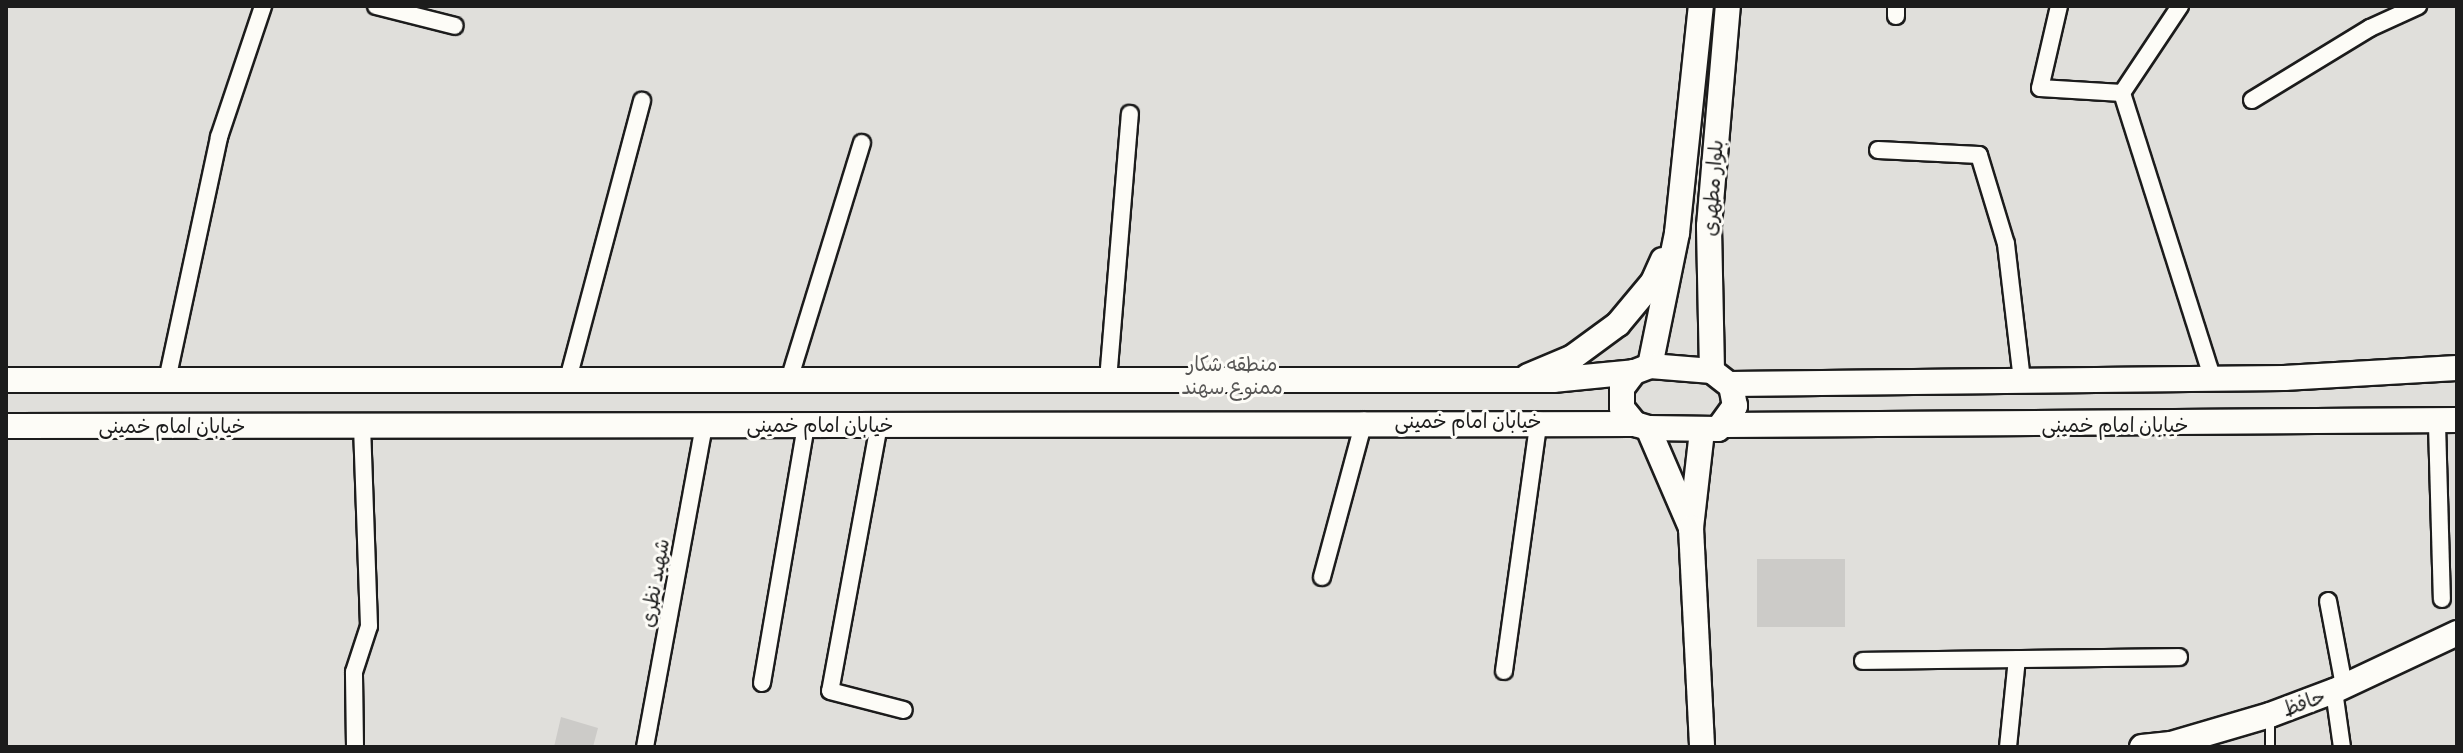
<!DOCTYPE html>
<html>
<head>
<meta charset="utf-8">
<style>
	body { margin:0 }
	#map { position:relative; width:2463px; height:753px; overflow:hidden; background:#fdfcf7; font-family:Pangolin,"Playpen Sans Arabic",sans-serif }
	div>[style] { position:absolute }
	.green>* { inset:0; background:#e0dfdb; transform-origin:0 0 }
	.building>* { inset:0; background:#cccbc8; transform-origin:0 0 }
	.roads { filter:drop-shadow(2px 0 #1c1c1c) drop-shadow(-2px 0 #1c1c1c) drop-shadow(0 2px #1c1c1c) drop-shadow(0 -2px #1c1c1c) }
	.lane>* { height:8px; margin:-4px; padding:0 4px; transform-origin:4px; border-radius:4px; background:#fdfcf7 }
	.street>* { height:16px; margin:-8px; padding:0 8px; transform-origin:8px; border-radius:8px; background:#fdfcf7 }
	.secondary>* { height:24px; margin:-12px; padding:0 12px; transform-origin:12px; border-radius:12px; background:#fdfcf7 }
	span { translate:-50% -50%; white-space:nowrap; text-align:center; line-height:1.15; -webkit-text-stroke:6px #fdfcf7; paint-order:stroke }
	.street-label { font-size:20px; color:#1c1c1c }
	.park-label { font-size:20px; color:#575655 }
	.frame { position:absolute; inset:0; border:8px solid #1c1c1c; pointer-events:none }
</style>
</head>
<body>
<div id="map">
	<div class="green">
		<div style="left:6px;top:6px;width:2451px;height:741px"></div>
	</div>
	<div class="building">
		<div style="left:1757px;top:559px;width:88px;height:68px"></div>
		<div style="clip-path:polygon(561px 717px,598px 728px,593px 747px,554px 747px)"></div>
	</div>
	<div class="roads">
		<div class="lane">
			<div style="left:2270px;top:747px;width:27px;rotate:-90deg"></div>
		</div>
		<div class="street">
			<div style="left:376px;top:6px;width:81px;rotate:14.2deg"></div>
			<div style="left:2059px;top:6px;width:84px;rotate:103deg"></div>
			<div style="left:2040px;top:88px;width:82px;rotate:3.5deg"></div>
			<div style="left:2180px;top:6px;width:105px;rotate:123.7deg"></div>
			<div style="left:2122px;top:93px;width:298px;rotate:72.4deg"></div>
			<div style="left:1896px;top:16px;width:10px;rotate:-90deg"></div>
			<div style="left:2252px;top:100px;width:138px;rotate:-31.4deg"></div>
			<div style="left:2370px;top:28px;width:53px;rotate:-24.6deg"></div>
			<div style="left:1878px;top:150px;width:101px;rotate:2.8deg"></div>
			<div style="left:1979px;top:155px;width:93px;rotate:73.1deg"></div>
			<div style="left:2006px;top:244px;width:138px;rotate:83.3deg"></div>
			<div style="left:568px;top:379px;width:288px;rotate:-75.1deg"></div>
			<div style="left:167px;top:380px;width:249px;rotate:-77.9deg"></div>
			<div style="left:219px;top:137px;width:138px;rotate:-71.4deg"></div>
			<div style="left:789px;top:380px;width:248px;rotate:-72.9deg"></div>
			<div style="left:1108px;top:380px;width:267px;rotate:-85.3deg"></div>
			<div style="left:2437px;top:424px;width:175px;rotate:88.4deg"></div>
			<div style="left:879px;top:425px;width:270px;rotate:100.4deg"></div>
			<div style="left:830px;top:691px;width:76px;rotate:14.4deg"></div>
			<div style="left:1322px;top:577px;width:162px;rotate:-74.9deg"></div>
			<div style="left:2328px;top:601px;width:86px;rotate:79.3deg"></div>
			<div style="left:1863px;top:661px;width:316px;rotate:-0.7deg"></div>
			<div style="left:1504px;top:671px;width:253px;rotate:-82.1deg"></div>
			<div style="left:762px;top:683px;width:261px;rotate:-80.3deg"></div>
			<div style="left:2334px;top:691px;width:57px;rotate:81.9deg"></div>
			<div style="left:355px;top:747px;width:75px;rotate:-90.8deg"></div>
			<div style="left:354px;top:672px;width:48px;rotate:-71.9deg"></div>
			<div style="left:369px;top:626px;width:201px;rotate:-92deg"></div>
			<div style="left:645px;top:747px;width:326px;rotate:-79.6deg"></div>
			<div style="left:2008px;top:747px;width:88px;rotate:-84.2deg"></div>
		</div>
		<div class="secondary">
			<div style="left:1650px;top:366px;width:136px;rotate:-78.5deg"></div>
			<div style="left:1677px;top:233px;width:228px;rotate:-84deg"></div>
			<div style="left:1712px;top:371px;width:145px;rotate:-91.2deg"></div>
			<div style="left:1709px;top:226px;width:221px;rotate:-85.1deg"></div>
			<div style="left:1528px;top:376px;width:49px;rotate:-22.9deg"></div>
			<div style="left:1573px;top:357px;width:56px;rotate:-36.3deg"></div>
			<div style="left:1618px;top:324px;width:55px;rotate:-50.2deg"></div>
			<div style="left:1653px;top:282px;width:24px;rotate:-66deg"></div>
			<div style="left:6px;top:380px;width:1547px"></div>
			<div style="left:1553px;top:380px;width:81px;rotate:-5.6deg"></div>
			<div style="left:1730px;top:384px;width:554px;rotate:-0.62deg"></div>
			<div style="left:2284px;top:378px;width:173px;rotate:-3.3deg"></div>
			<div style="left:1724px;top:425px;width:733px;rotate:-0.39deg"></div>
			<div style="left:6px;top:426px;width:1629px;rotate:-0.07deg"></div>
			<div style="left:1648px;top:428px;width:70px;rotate:0.8deg"></div>
			<div style="left:1718px;top:429px;width:29px;rotate:-54deg"></div>
			<div style="left:1735px;top:406px;width:20px;rotate:-101deg"></div>
			<div style="left:1731px;top:386px;width:24px;rotate:-142deg"></div>
			<div style="left:1712px;top:371px;width:62px;rotate:-175.4deg"></div>
			<div style="left:1650px;top:366px;width:17px;rotate:159deg"></div>
			<div style="left:1634px;top:372px;width:20px;rotate:127deg"></div>
			<div style="left:1622px;top:388px;width:20px;rotate:90deg"></div>
			<div style="left:1622px;top:408px;width:21px;rotate:51deg"></div>
			<div style="left:1635px;top:424px;width:14px;rotate:17deg"></div>
			<div style="left:1648px;top:428px;width:109px;rotate:66.7deg"></div>
			<div style="left:1702px;top:431px;width:98px;rotate:96.5deg"></div>
			<div style="left:1691px;top:528px;width:219px;rotate:87.1deg"></div>
			<div style="left:2142px;top:747px;width:29px;rotate:-6deg"></div>
			<div style="left:2171px;top:744px;width:103px;rotate:-16.3deg"></div>
			<div style="left:2270px;top:715px;width:68px;rotate:-20.6deg"></div>
			<div style="left:2334px;top:691px;width:136px;rotate:-25.2deg"></div>
		</div>
	</div>
	<div class="street-label">
		<span style="left:1713px;top:188px;rotate:-86deg">بلوار مطهری</span>
		<span style="left:1468px;top:421px">خیابان امام خمینی</span>
		<span style="left:820px;top:425px">خیابان امام خمینی</span>
		<span style="left:2115px;top:425px">خیابان امام خمینی</span>
		<span style="left:172px;top:426px">خیابان امام خمینی</span>
		<span style="left:655px;top:583px;rotate:-80deg">شهید نظری</span>
		<span style="left:2304px;top:703px;rotate:-20deg">حافظ</span>
	</div>
	<div class="park-label">
		<span style="left:1232px;top:376px">منطقه شکار<br>ممنوع سهند</span>
	</div>
	<div class="frame"></div>
</div>
</body>
</html>
